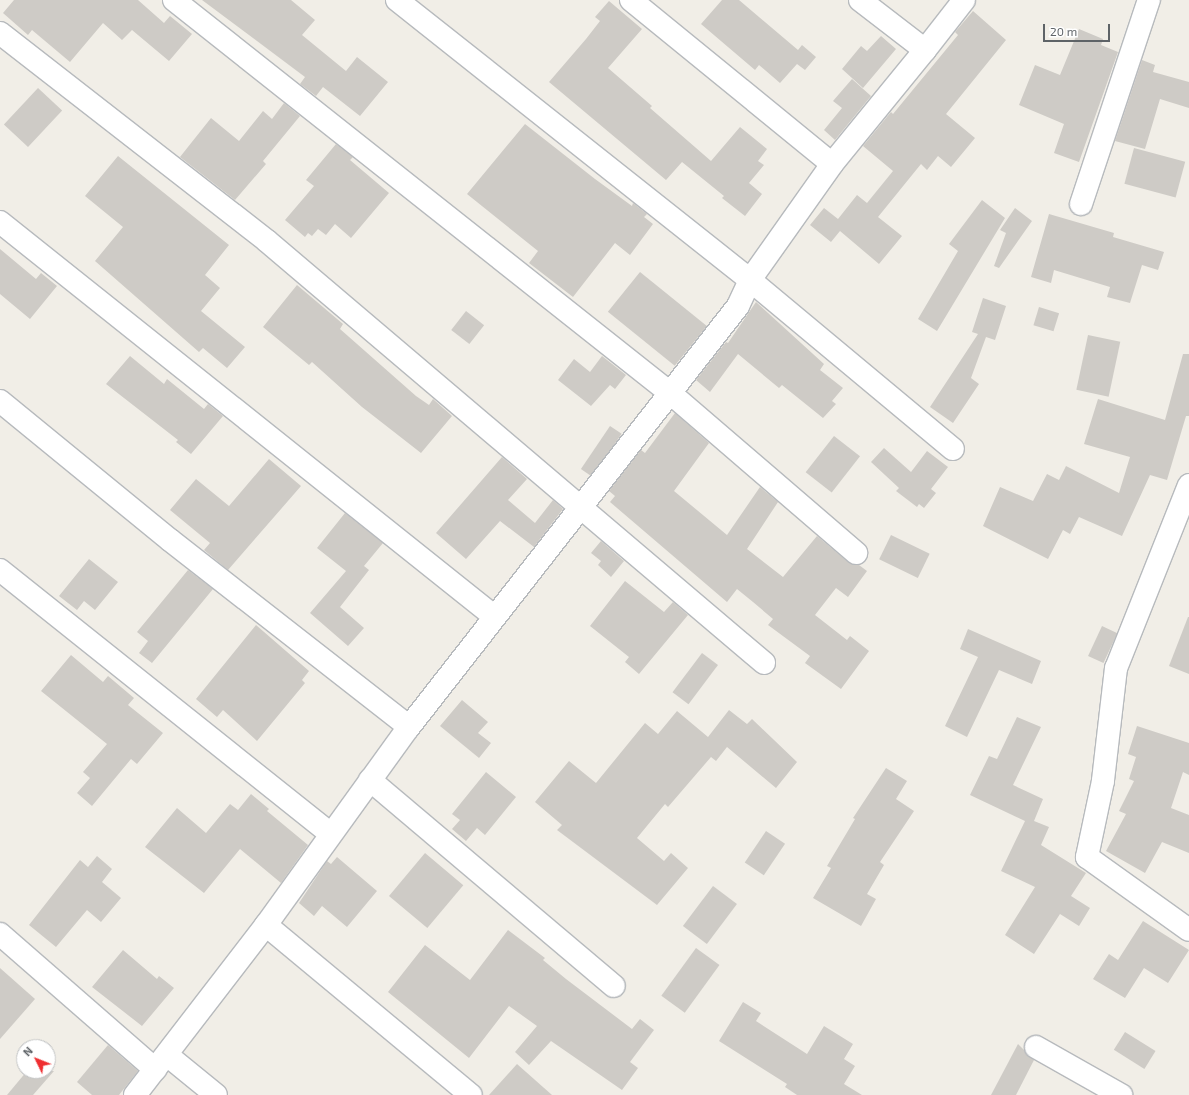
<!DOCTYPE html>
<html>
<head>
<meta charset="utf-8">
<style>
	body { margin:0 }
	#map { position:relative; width:1189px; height:1095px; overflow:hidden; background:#f1eee7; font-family:"Exo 2",sans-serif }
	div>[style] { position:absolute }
	.building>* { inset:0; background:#cecbc6; transform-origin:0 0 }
	.roads { filter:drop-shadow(1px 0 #b7babd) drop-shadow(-1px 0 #b7babd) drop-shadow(0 1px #b7babd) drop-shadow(0 -1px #b7babd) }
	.street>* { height:22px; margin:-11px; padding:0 11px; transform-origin:11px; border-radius:11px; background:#fff }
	span { translate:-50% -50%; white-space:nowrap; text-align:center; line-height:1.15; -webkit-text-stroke:3.5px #fff; paint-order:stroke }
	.north { position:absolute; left:16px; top:1039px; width:40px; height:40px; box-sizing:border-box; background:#fff; border:1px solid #bfc1c2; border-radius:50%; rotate:313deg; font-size:11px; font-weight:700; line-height:16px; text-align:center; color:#5e6367 }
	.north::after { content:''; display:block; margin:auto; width:14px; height:18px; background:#ef2f31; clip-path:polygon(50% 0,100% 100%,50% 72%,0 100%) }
	.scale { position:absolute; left:1043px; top:24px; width:67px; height:18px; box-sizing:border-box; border:2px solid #5e6367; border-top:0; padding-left:5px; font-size:12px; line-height:14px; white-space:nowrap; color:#5e6367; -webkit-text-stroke:3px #fff; paint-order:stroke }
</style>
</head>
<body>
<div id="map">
	<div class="building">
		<div style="clip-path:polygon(14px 0,138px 0,164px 23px,170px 16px,192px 34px,169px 61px,132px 30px,122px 40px,103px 23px,70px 62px,32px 30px,28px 35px,3px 13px)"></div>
		<div style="clip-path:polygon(202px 0,291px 0,315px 20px,302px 35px,346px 71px,357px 57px,388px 82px,360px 116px,323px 87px,316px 96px,300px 84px,305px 77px)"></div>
		<div style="clip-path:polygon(722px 0,739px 0,798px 50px,802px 45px,816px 57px,805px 70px,797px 64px,780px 83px,759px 65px,755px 70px,701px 24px)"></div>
		<div style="clip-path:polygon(609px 1px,642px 29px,608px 68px,652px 106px,650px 108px,711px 161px,740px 127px,767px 149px,758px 161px,764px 165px,749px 183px,762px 194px,745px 216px,722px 198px,724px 196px,682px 162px,666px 180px,549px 82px,586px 39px,600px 21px,595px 17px)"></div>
		<div style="clip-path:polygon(973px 11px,1006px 40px,946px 114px,975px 138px,951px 167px,938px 156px,927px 170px,921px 164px,878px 217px,902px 236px,879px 264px,840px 231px,831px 242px,810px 225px,824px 208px,838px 219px,857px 195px,867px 203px,893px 171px,863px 146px,891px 112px,893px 114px,958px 35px,955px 32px)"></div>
		<div style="clip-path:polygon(1079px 29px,1103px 39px,1101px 45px,1118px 52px,1079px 162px,1054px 153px,1064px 124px,1019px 105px,1035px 65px,1060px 75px)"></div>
		<div style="clip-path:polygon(881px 36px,896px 49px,863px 88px,842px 69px,861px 46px,867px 51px)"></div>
		<div style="clip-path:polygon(1142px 60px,1155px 65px,1153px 72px,1189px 82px,1189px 108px,1160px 99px,1145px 149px,1115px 141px)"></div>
		<div style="clip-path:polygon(852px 79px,871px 96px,835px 140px,824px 130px,842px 108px,833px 101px)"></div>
		<div style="left:38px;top:88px;width:33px;height:50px;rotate:43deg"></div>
		<div style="clip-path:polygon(284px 103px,300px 116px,263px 161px,266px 164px,235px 200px,180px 157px,211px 118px,239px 141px,263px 111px,272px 119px)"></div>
		<div style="clip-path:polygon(525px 124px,595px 179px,632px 206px,633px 203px,647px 214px,644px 217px,653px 224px,630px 255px,615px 243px,573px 297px,529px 263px,538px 251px,467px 194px)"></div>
		<div style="clip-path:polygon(336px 144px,353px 157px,350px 160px,389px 193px,351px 238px,335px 224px,326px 235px,318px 229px,312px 236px,308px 233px,305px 237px,285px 220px,314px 186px,306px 180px)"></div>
		<div style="left:1134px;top:148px;width:53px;height:37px;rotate:15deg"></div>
		<div style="clip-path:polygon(118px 156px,229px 245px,205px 275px,220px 288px,201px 311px,245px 347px,227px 368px,203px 348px,199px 352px,95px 261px,123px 227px,85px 196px)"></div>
		<div style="clip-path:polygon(982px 200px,1005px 218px,937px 331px,918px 319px,958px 251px,949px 244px)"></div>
		<div style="clip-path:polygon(1015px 208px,1032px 221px,999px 268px,994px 266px,1006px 233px,1000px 230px)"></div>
		<div style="clip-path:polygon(1049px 214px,1114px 233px,1113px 237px,1164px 252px,1158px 270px,1142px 265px,1130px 303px,1107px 297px,1110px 287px,1054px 270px,1051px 283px,1031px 277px)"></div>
		<div style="clip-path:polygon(0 249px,36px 279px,41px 273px,57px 286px,30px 319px,0 294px)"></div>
		<div style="left:640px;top:272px;width:86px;height:51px;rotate:39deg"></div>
		<div style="clip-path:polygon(297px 285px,343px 324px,340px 329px,416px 396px,429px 405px,433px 399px,452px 416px,421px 453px,362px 407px,312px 362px,309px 365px,263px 327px)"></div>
		<div style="clip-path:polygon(983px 298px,1006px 306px,995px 340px,986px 337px,971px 378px,979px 384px,953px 423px,930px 407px,978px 334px,972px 332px)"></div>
		<div style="clip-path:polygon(756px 302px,824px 364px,820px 370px,843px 388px,832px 401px,836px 404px,823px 418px,782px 385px,779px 388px,738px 354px,710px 392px,696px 380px,726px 342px,728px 343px)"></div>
		<div style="left:1039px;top:307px;width:21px;height:19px;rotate:17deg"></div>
		<div style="left:466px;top:311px;width:23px;height:24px;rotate:38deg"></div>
		<div style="left:1088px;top:335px;width:33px;height:56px;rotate:12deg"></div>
		<div style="clip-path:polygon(1183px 354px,1189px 354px,1189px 416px,1186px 416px,1167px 480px,1150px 475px,1122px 536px,1079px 517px,1070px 534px,1063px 530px,1048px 559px,983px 526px,1000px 487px,1033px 501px,1047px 474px,1059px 480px,1066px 466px,1119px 493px,1130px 457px,1084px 444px,1098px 399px,1165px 420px)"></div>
		<div style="clip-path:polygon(130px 356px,164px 384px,167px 379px,204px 409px,208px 404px,223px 416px,191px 454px,176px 442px,178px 440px,106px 384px)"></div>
		<div style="clip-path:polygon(602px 356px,626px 375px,615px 389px,610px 385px,591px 406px,558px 380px,574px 359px,590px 372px)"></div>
		<div style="clip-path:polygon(675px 413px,709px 443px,674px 491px,727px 535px,760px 487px,778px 502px,747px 549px,783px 577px,817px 536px,848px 562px,859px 565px,867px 571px,848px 597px,836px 588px,815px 615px,847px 640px,850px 636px,869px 651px,841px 689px,805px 663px,810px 656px,768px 625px,773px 619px,753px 602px,737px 589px,727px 602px,610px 502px,615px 496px,609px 491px,641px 450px,645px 453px)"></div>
		<div style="left:610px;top:426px;width:14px;height:52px;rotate:34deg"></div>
		<div style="left:834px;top:436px;width:33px;height:46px;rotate:38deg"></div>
		<div style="clip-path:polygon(884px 448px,911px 472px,927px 451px,948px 467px,931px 489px,936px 493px,924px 508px,919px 504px,917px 507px,896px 491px,899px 488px,871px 462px)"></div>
		<div style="clip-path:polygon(502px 457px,527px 479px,508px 500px,535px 523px,553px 500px,563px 509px,534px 547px,500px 521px,466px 559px,436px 533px)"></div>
		<div style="clip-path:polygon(269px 459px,301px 486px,228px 570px,204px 550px,210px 543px,170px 510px,196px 479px,229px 506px)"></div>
		<div style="clip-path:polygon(345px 513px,383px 543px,364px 566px,369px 570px,340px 607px,364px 628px,348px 646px,310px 613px,346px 571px,317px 548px)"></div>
		<div style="left:891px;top:535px;width:43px;height:27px;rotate:26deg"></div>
		<div style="clip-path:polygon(601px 541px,624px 561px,611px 577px,598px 565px,601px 561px,591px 553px)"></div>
		<div style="clip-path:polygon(89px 559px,118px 582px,95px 610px,84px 601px,77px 610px,59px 596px)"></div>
		<div style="clip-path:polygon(188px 570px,213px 589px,152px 663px,139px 653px,148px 641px,137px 632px)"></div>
		<div style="clip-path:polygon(625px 581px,664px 612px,673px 602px,688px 615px,639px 674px,625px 662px,629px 657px,590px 626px)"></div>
		<div style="clip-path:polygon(1188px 617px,1189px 617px,1189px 674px,1169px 666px)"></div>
		<div style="clip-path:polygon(256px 625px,309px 671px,302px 680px,305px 683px,257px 741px,223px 710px,217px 717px,196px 699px)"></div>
		<div style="left:1102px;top:626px;width:17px;height:33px;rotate:25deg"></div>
		<div style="clip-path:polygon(968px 629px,1041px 661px,1032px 684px,999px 670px,967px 737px,945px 726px,978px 657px,960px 649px)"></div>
		<div style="left:702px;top:653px;width:20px;height:49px;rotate:37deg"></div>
		<div style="clip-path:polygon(71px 655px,103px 682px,108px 676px,134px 698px,128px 705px,163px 733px,137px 764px,131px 759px,92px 806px,77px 793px,90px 778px,83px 772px,107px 744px,41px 691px)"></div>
		<div style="clip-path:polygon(462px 700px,488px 722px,478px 733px,491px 743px,479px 758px,440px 726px)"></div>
		<div style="clip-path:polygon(729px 710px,747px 724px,752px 719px,797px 762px,776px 788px,727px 747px,716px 761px,711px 757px,668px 807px,665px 804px,637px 838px,664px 861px,671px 853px,688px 868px,657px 905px,557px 830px,562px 825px,535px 802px,569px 761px,596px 783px,645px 723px,658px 734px,677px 711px,708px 737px)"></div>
		<div style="clip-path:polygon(1017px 717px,1041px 727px,1013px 785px,1043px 799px,1034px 821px,1049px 827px,1041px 845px,1086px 873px,1071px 896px,1090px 908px,1079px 926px,1060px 914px,1034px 954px,1005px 935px,1035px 887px,1001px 871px,1025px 821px,970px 795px,989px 756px,997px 759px)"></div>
		<div style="clip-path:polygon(1137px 726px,1189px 743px,1189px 775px,1183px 772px,1171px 808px,1189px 815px,1189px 853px,1162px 842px,1145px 873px,1106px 851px,1126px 814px,1119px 811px,1134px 781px,1129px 779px,1136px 757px,1128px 754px)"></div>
		<div style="clip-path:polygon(886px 768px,907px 781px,896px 799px,914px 811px,880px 862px,884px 865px,867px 894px,876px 899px,861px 926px,813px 898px,831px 868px,827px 866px,855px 819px,853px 818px)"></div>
		<div style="clip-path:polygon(486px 772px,516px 797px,485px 835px,477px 828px,466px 841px,452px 829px,460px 820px,452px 814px)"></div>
		<div style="clip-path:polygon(251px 794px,269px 809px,267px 811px,308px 845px,281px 883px,240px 849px,204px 893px,145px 847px,177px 808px,206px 833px,230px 804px,238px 810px)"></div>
		<div style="left:766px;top:831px;width:23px;height:38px;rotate:34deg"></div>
		<div style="left:425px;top:853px;width:50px;height:56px;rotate:40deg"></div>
		<div style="clip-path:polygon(97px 856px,112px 869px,102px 882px,121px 898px,101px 922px,87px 910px,56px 947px,29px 925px,80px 860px,88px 867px)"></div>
		<div style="clip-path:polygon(337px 857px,377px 891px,347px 927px,322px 906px,314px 916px,299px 903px,327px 861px,331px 864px)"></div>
		<div style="left:713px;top:886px;width:30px;height:50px;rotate:37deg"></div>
		<div style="clip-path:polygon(1143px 921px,1189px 950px,1168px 983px,1144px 968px,1125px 998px,1093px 979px,1109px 954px,1118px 960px)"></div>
		<div style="clip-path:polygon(508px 930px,545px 958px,543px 960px,566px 979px,632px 1029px,640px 1019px,654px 1030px,630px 1062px,638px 1068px,622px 1090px,551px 1041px,529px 1065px,515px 1052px,537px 1026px,509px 1006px,469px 1058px,388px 992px,425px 945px,470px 980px)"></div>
		<div style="left:696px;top:948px;width:29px;height:59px;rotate:36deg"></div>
		<div style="clip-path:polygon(123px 950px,157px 979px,159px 976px,174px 988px,142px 1026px,92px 987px)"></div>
		<div style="clip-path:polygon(0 968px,35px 999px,0 1039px)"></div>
		<div style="clip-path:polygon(743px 1002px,761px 1013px,756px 1021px,807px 1054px,824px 1026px,853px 1044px,844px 1059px,855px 1066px,844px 1084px,862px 1095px,797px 1095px,785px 1087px,787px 1084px,719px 1041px)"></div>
		<div style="left:1125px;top:1032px;width:36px;height:21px;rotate:32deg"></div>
		<div style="clip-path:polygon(1018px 1044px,1034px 1060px,1016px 1095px,991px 1095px)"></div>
		<div style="clip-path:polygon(108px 1045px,138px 1071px,119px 1095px,92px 1095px,77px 1082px)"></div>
		<div style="clip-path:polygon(517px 1064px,552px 1095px,489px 1095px)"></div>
		<div style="clip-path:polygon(27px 1071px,54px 1071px,33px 1095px,7px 1095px)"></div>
	</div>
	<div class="roads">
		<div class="street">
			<div style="left:174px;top:0;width:631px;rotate:38.38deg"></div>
			<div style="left:669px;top:392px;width:247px;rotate:40.7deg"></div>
			<div style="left:397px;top:0;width:451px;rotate:38.4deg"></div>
			<div style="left:750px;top:280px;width:264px;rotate:39.8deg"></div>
			<div style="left:631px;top:0;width:259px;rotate:39.2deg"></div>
			<div style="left:0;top:33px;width:338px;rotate:37.9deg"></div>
			<div style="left:267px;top:241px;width:652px;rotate:40.33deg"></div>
			<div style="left:925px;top:50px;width:63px;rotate:-52deg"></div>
			<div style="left:1081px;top:204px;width:215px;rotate:-71.6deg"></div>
			<div style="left:0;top:222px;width:633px;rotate:38.59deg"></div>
			<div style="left:0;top:401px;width:220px;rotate:39.3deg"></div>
			<div style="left:170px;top:540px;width:303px;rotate:38deg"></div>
			<div style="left:1189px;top:485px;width:197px;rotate:111.7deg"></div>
			<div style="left:1116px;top:668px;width:114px;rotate:96.6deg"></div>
			<div style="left:1103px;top:781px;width:78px;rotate:101.9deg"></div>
			<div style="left:1087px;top:857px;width:125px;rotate:35.6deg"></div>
			<div style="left:0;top:570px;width:423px;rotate:38.6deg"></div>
			<div style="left:370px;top:780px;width:319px;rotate:40.2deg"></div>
			<div style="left:266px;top:925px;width:266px;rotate:39.7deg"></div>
			<div style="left:0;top:934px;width:206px;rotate:41.1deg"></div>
			<div style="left:1036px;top:1047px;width:98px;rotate:29.5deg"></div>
			<div style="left:167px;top:1055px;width:63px;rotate:39.2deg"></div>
			<div style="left:135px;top:1095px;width:215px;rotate:-52.4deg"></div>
			<div style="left:266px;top:925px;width:244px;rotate:-54.2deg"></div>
			<div style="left:409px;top:727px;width:534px;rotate:-51.99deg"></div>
			<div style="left:738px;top:306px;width:29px;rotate:-65deg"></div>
			<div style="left:750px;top:280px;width:142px;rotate:-54.7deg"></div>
			<div style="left:832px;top:164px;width:147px;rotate:-50.8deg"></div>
			<div style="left:925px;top:50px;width:82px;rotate:-142.4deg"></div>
		</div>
	</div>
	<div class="north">N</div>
	<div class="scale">20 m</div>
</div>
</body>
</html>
